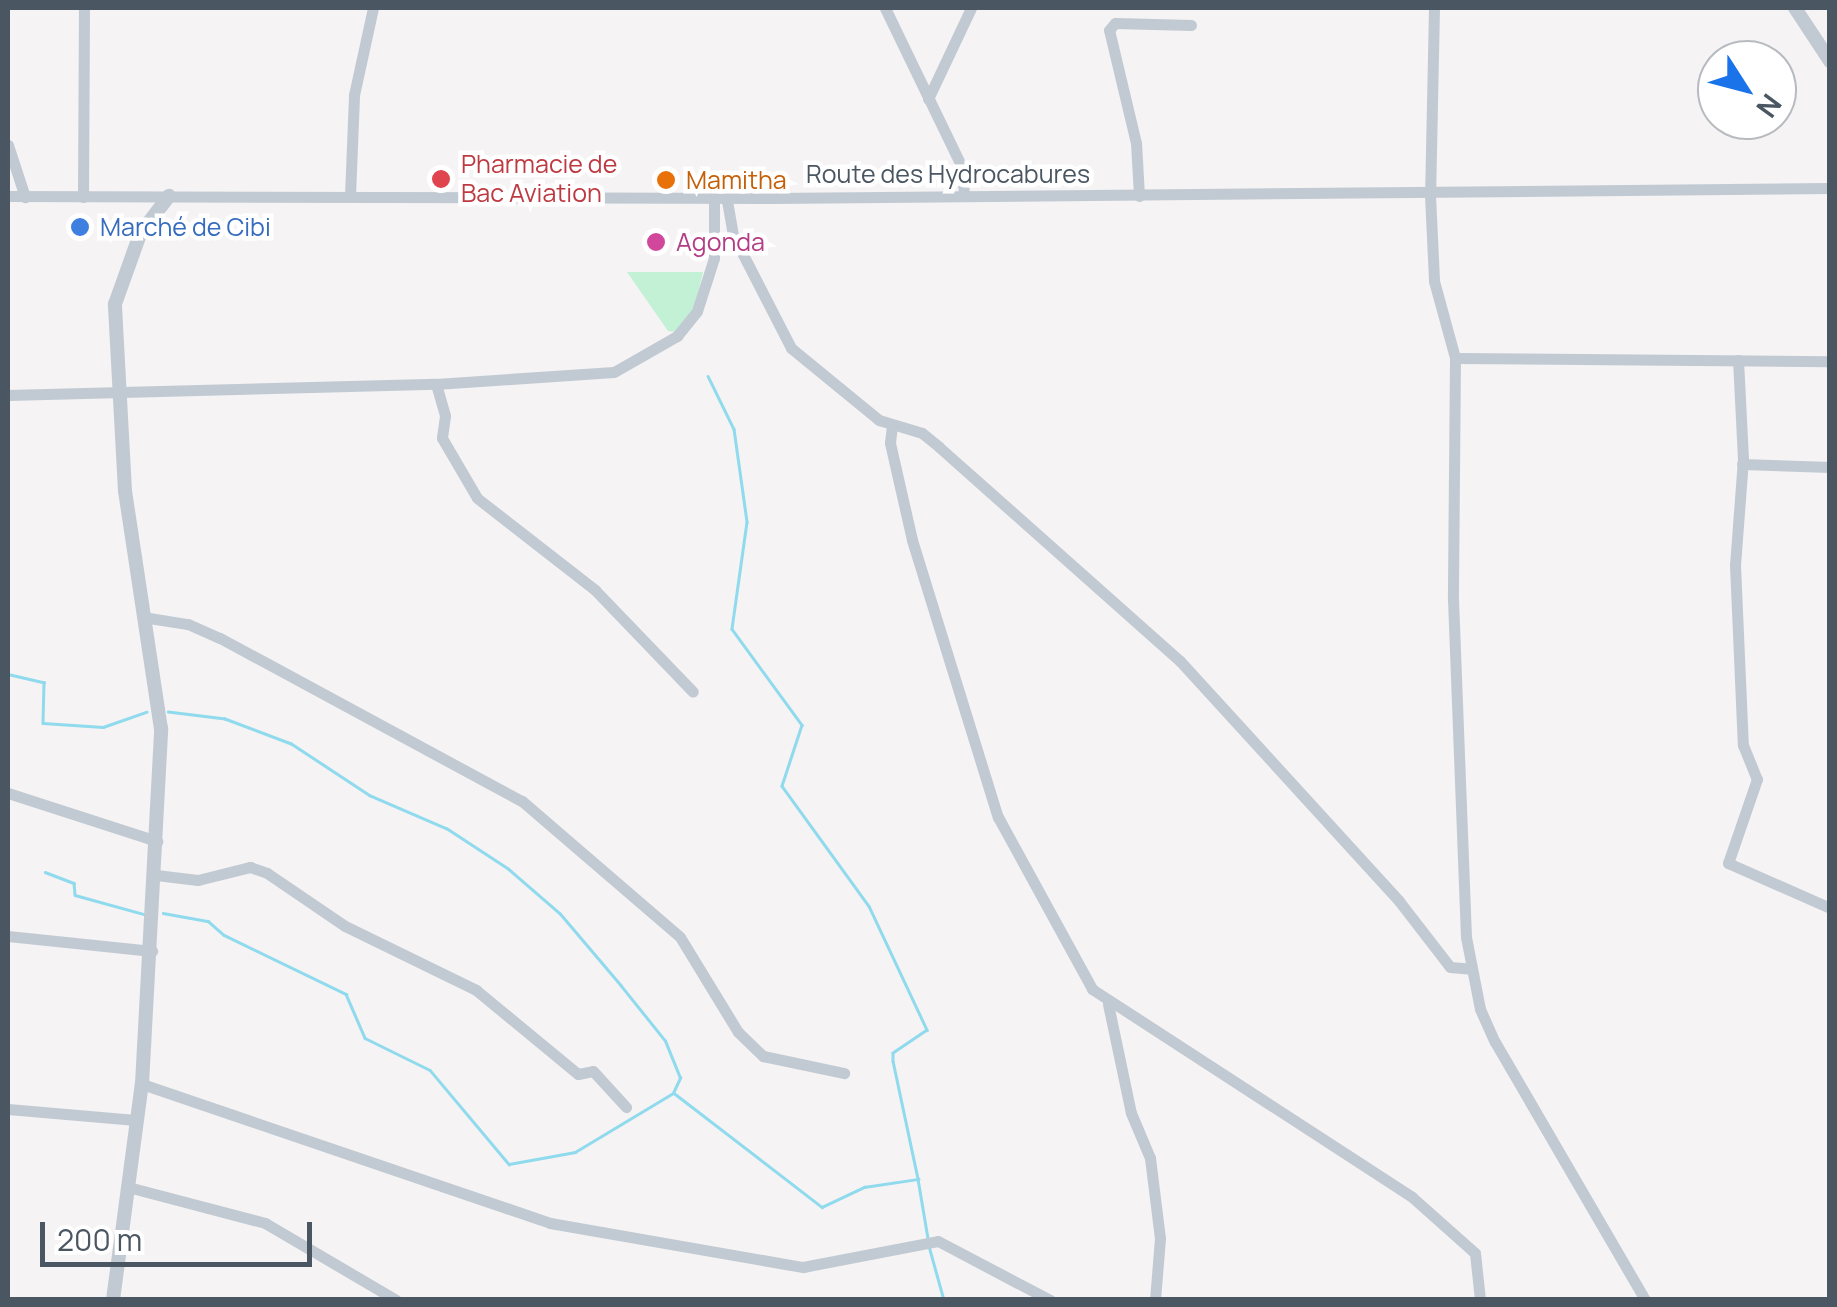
<!DOCTYPE html>
<html>
<head>
<meta charset="utf-8">
<style>
  body { margin:0 }
  #map { position:relative; width:1837px; height:1307px; overflow:hidden; background:#f5f3f3; font-family:Manrope,sans-serif }
  div>[style] { position:absolute }
  [style*='--x'] { left:calc(var(--x)*1px); top:calc(var(--y)*1px); width:calc(var(--w)*1px); rotate:calc(var(--a)*1deg) }
  .green>* { inset:0; background:#c3f1d5 }
  .stream>* { height:2.5px; margin:-1.25px; padding:0 1.25px; transform-origin:1.25px; border-radius:1.25px; background:#90daee }
  .minor>* { height:11px; margin:-5.5px; padding:0 5.5px; transform-origin:5.5px; border-radius:5.5px; background:#c1cad2 }
  .tertiary>* { height:14px; margin:-7px; padding:0 7px; transform-origin:7px; border-radius:7px; background:#c1cad2 }
  .dots>* { width:28px; height:28px; translate:-50% -50%; box-sizing:border-box; border:5px solid #fff; border-radius:50% }
  span { translate:-50% -50%; white-space:nowrap; text-align:center; line-height:1.15; -webkit-text-stroke:9px #fff; paint-order:stroke }
  .health-label { font-size:25px; color:#be3a42 }
  .left { translate:0 -50%; text-align:left }
  .street-label { font-size:25px; color:#4a5661 }
  .food-label { font-size:25px; color:#c56008 }
  .shop-label { font-size:25px; color:#366cbe }
  .hotel-label { font-size:25px; color:#b23c85 }
  .frame { position:absolute; inset:0; border:10px solid #4a5661; pointer-events:none }
  .north { position:absolute; left:1697px; top:40px; width:100px; height:100px; box-sizing:border-box; background:#fff; border:2px solid #b7bbc0; border-radius:50%; rotate:126deg; font-size:28px; font-weight:700; line-height:40px; text-align:center; color:#4a5661 }
  .north::after { content:''; display:block; margin:auto; width:35px; height:45px; background:#1a73e8; clip-path:polygon(50% 0,100% 100%,50% 72%,0 100%) }
  .scale { position:absolute; left:40px; top:1222px; width:272px; height:45px; box-sizing:border-box; border:5px solid #4a5661; border-top:0; padding-left:12px; font-size:30px; line-height:35px; white-space:nowrap; color:#4a5661; -webkit-text-stroke:8px #fff; paint-order:stroke }
</style>
</head>
<body>
<div id="map">
  <div class="green">
    <div style="clip-path:polygon(627px 272px,703px 272px,694px 308px,676px 332px,668px 331px)"></div>
  </div>
  <div class="stream">
    <div style="--x:708;--y:376;--w:59;--a:63.9"></div>
    <div style="--x:734;--y:429;--w:94;--a:82"></div>
    <div style="--x:747;--y:522;--w:108;--a:98"></div>
    <div style="--x:732;--y:629;--w:119;--a:53.9"></div>
    <div style="--x:802;--y:725;--w:64;--a:108.2"></div>
    <div style="--x:782;--y:786;--w:148;--a:54.1"></div>
    <div style="--x:869;--y:906;--w:137;--a:64.9"></div>
    <div style="--x:927;--y:1030;--w:41;--a:145.9"></div>
    <div style="--x:893;--y:1053;--w:8;--a:90"></div>
    <div style="--x:893;--y:1061;--w:121;--a:78"></div>
    <div style="--x:8;--y:674;--w:37;--a:13"></div>
    <div style="--x:44;--y:682;--w:41;--a:91.4"></div>
    <div style="--x:43;--y:723;--w:60;--a:3.8"></div>
    <div style="--x:103;--y:727;--w:46;--a:-19.2"></div>
    <div style="--x:45;--y:872;--w:31;--a:21"></div>
    <div style="--x:74;--y:883;--w:12;--a:85"></div>
    <div style="--x:75;--y:895;--w:75;--a:15.5"></div>
    <div style="--x:163;--y:913;--w:46;--a:10.1"></div>
    <div style="--x:208;--y:921;--w:21;--a:41"></div>
    <div style="--x:224;--y:935;--w:136;--a:25.8"></div>
    <div style="--x:346;--y:994;--w:48;--a:66.6"></div>
    <div style="--x:365;--y:1038;--w:72;--a:26.2"></div>
    <div style="--x:430;--y:1070;--w:123;--a:50"></div>
    <div style="--x:509;--y:1164;--w:67;--a:-10.3"></div>
    <div style="--x:575;--y:1152;--w:114;--a:-31"></div>
    <div style="--x:673;--y:1093;--w:17;--a:-65"></div>
    <div style="--x:680;--y:1078;--w:40;--a:-112"></div>
    <div style="--x:665;--y:1041;--w:70;--a:-128.7"></div>
    <div style="--x:621;--y:986;--w:94;--a:-130.3"></div>
    <div style="--x:560;--y:914;--w:69;--a:-139.1"></div>
    <div style="--x:508;--y:869;--w:73;--a:-146.7"></div>
    <div style="--x:447;--y:829;--w:84;--a:-156.8"></div>
    <div style="--x:370;--y:796;--w:95;--a:-146.6"></div>
    <div style="--x:291;--y:744;--w:71;--a:-159.3"></div>
    <div style="--x:225;--y:719;--w:57;--a:-173"></div>
    <div style="--x:674;--y:1093;--w:187;--a:37.6"></div>
    <div style="--x:822;--y:1207;--w:47;--a:-25.5"></div>
    <div style="--x:864;--y:1187;--w:55;--a:-8.4"></div>
    <div style="--x:918;--y:1179;--w:60;--a:80.4"></div>
    <div style="--x:929;--y:1246;--w:56;--a:74.5"></div>
  </div>
  <div class="minor">
    <div style="--x:885;--y:8;--w:177;--a:64.2"></div>
    <div style="--x:962;--y:167;--w:29;--a:86"></div>
    <div style="--x:1434;--y:8;--w:187;--a:91.2"></div>
    <div style="--x:1430;--y:195;--w:86;--a:87.3"></div>
    <div style="--x:1434;--y:281;--w:80;--a:74.7"></div>
    <div style="--x:1455;--y:358;--w:241;--a:90.5"></div>
    <div style="--x:1453;--y:599;--w:338;--a:87.8"></div>
    <div style="--x:1466;--y:937;--w:73;--a:79"></div>
    <div style="--x:1480;--y:1009;--w:36;--a:66"></div>
    <div style="--x:1495;--y:1042;--w:298;--a:59.8"></div>
    <div style="--x:928;--y:99;--w:101;--a:-64.7"></div>
    <div style="--x:8;--y:145;--w:55;--a:71.9"></div>
    <div style="--x:726;--y:195;--w:41;--a:80.1"></div>
    <div style="--x:733;--y:235;--w:127;--a:62.8"></div>
    <div style="--x:791;--y:348;--w:114;--a:39.3"></div>
    <div style="--x:879;--y:420;--w:45;--a:16.8"></div>
    <div style="--x:922;--y:433;--w:22;--a:39"></div>
    <div style="--x:939;--y:447;--w:322;--a:41.6"></div>
    <div style="--x:1180;--y:661;--w:325;--a:47.6"></div>
    <div style="--x:1399;--y:901;--w:83;--a:52.3"></div>
    <div style="--x:1450;--y:967;--w:21;--a:5"></div>
    <div style="--x:8;--y:196;--w:766;--a:0.15"></div>
    <div style="--x:774;--y:198;--w:1056;--a:-0.54"></div>
    <div style="--x:350;--y:196;--w:101;--a:-87.7"></div>
    <div style="--x:354;--y:95;--w:89;--a:-77.7"></div>
    <div style="--x:1139;--y:196;--w:53;--a:-93.2"></div>
    <div style="--x:1136;--y:143;--w:116;--a:-103.4"></div>
    <div style="--x:1109;--y:30;--w:9;--a:-49"></div>
    <div style="--x:1115;--y:23;--w:76;--a:1.5"></div>
    <div style="--x:83;--y:197;--w:189;--a:-89.7"></div>
    <div style="--x:1455;--y:358;--w:375;--a:0.5"></div>
    <div style="--x:1738;--y:360;--w:99;--a:87.1"></div>
    <div style="--x:1743;--y:459;--w:106;--a:94.3"></div>
    <div style="--x:1735;--y:565;--w:180;--a:87.5"></div>
    <div style="--x:1743;--y:745;--w:37;--a:68"></div>
    <div style="--x:1757;--y:779;--w:89;--a:109"></div>
    <div style="--x:1728;--y:863;--w:111;--a:23.8"></div>
    <div style="--x:436;--y:384;--w:33;--a:74"></div>
    <div style="--x:445;--y:416;--w:22;--a:98"></div>
    <div style="--x:442;--y:438;--w:69;--a:59.7"></div>
    <div style="--x:477;--y:498;--w:150;--a:37.9"></div>
    <div style="--x:595;--y:590;--w:141;--a:46.1"></div>
    <div style="--x:8;--y:395;--w:428;--a:-1.5"></div>
    <div style="--x:436;--y:384;--w:178;--a:-3.9"></div>
    <div style="--x:614;--y:372;--w:73;--a:-29.7"></div>
    <div style="--x:677;--y:336;--w:32;--a:-51"></div>
    <div style="--x:697;--y:311;--w:56;--a:-72.2"></div>
    <div style="--x:714;--y:258;--w:62;--a:-90"></div>
    <div style="--x:892;--y:426;--w:17;--a:97"></div>
    <div style="--x:890;--y:443;--w:99;--a:77.2"></div>
    <div style="--x:912;--y:540;--w:290;--a:72.8"></div>
    <div style="--x:998;--y:817;--w:196;--a:61.3"></div>
    <div style="--x:1092;--y:989;--w:382;--a:33"></div>
    <div style="--x:1412;--y:1197;--w:84;--a:41.6"></div>
    <div style="--x:1475;--y:1253;--w:47;--a:83.9"></div>
    <div style="--x:1742;--y:464;--w:88;--a:2"></div>
    <div style="--x:149;--y:618;--w:39;--a:9"></div>
    <div style="--x:188;--y:624;--w:35;--a:24"></div>
    <div style="--x:220;--y:638;--w:343;--a:28.4"></div>
    <div style="--x:522;--y:801;--w:208;--a:40.7"></div>
    <div style="--x:680;--y:937;--w:111;--a:58.6"></div>
    <div style="--x:738;--y:1032;--w:35;--a:44"></div>
    <div style="--x:763;--y:1056;--w:83;--a:11.9"></div>
    <div style="--x:8;--y:793;--w:157;--a:17.9"></div>
    <div style="--x:156;--y:875;--w:42;--a:6.8"></div>
    <div style="--x:198;--y:880;--w:54;--a:-14"></div>
    <div style="--x:250;--y:867;--w:18;--a:19"></div>
    <div style="--x:267;--y:873;--w:94;--a:34.2"></div>
    <div style="--x:345;--y:926;--w:146;--a:26"></div>
    <div style="--x:476;--y:990;--w:132;--a:39.5"></div>
    <div style="--x:578;--y:1074;--w:15;--a:-11"></div>
    <div style="--x:593;--y:1071;--w:49;--a:47.5"></div>
    <div style="--x:8;--y:936;--w:145;--a:5.9"></div>
    <div style="--x:1108;--y:1004;--w:111;--a:78.1"></div>
    <div style="--x:1131;--y:1113;--w:49;--a:67.1"></div>
    <div style="--x:1150;--y:1158;--w:81;--a:82.9"></div>
    <div style="--x:1160;--y:1238;--w:62;--a:94.6"></div>
    <div style="--x:142;--y:1084;--w:431;--a:18.8"></div>
    <div style="--x:550;--y:1223;--w:257;--a:9.9"></div>
    <div style="--x:803;--y:1267;--w:137;--a:-10.9"></div>
    <div style="--x:938;--y:1241;--w:127;--a:27.8"></div>
    <div style="--x:8;--y:1109;--w:128;--a:4.9"></div>
    <div style="--x:128;--y:1187;--w:142;--a:14.7"></div>
    <div style="--x:265;--y:1223;--w:152;--a:30.4"></div>
  </div>
  <div class="tertiary">
    <div style="--x:1795;--y:8;--w:64;--a:56.6"></div>
    <div style="--x:113;--y:1300;--w:218;--a:-82.4"></div>
    <div style="--x:142;--y:1084;--w:356;--a:-86.9"></div>
    <div style="--x:161;--y:729;--w:241;--a:-98.6"></div>
    <div style="--x:125;--y:491;--w:187;--a:-93.1"></div>
    <div style="--x:115;--y:304;--w:74;--a:-70.3"></div>
    <div style="--x:140;--y:234;--w:48;--a:-52.7"></div>
  </div>
  <div class="dots">
    <div style="left:441px;top:179px;background:#e0444e"></div>
    <div style="left:666px;top:180px;background:#e8710a"></div>
    <div style="left:80px;top:227px;background:#3f7fe0"></div>
    <div style="left:656px;top:242px;background:#d1479c"></div>
  </div>
  <div class="health-label">
    <span class="left" style="left:461px;top:179px">Pharmacie de<br>Bac Aviation</span>
  </div>
  <div class="street-label">
    <span style="left:948px;top:174px">Route des Hydrocabures</span>
  </div>
  <div class="food-label">
    <span class="left" style="left:686px;top:180px">Mamitha</span>
  </div>
  <div class="shop-label">
    <span class="left" style="left:100px;top:227px">Marché de Cibi</span>
  </div>
  <div class="hotel-label">
    <span class="left" style="left:676px;top:242px">Agonda</span>
  </div>
  <div class="frame"></div>
  <div class="north">N</div>
  <div class="scale">200 m</div>
</div>
</body>
</html>
